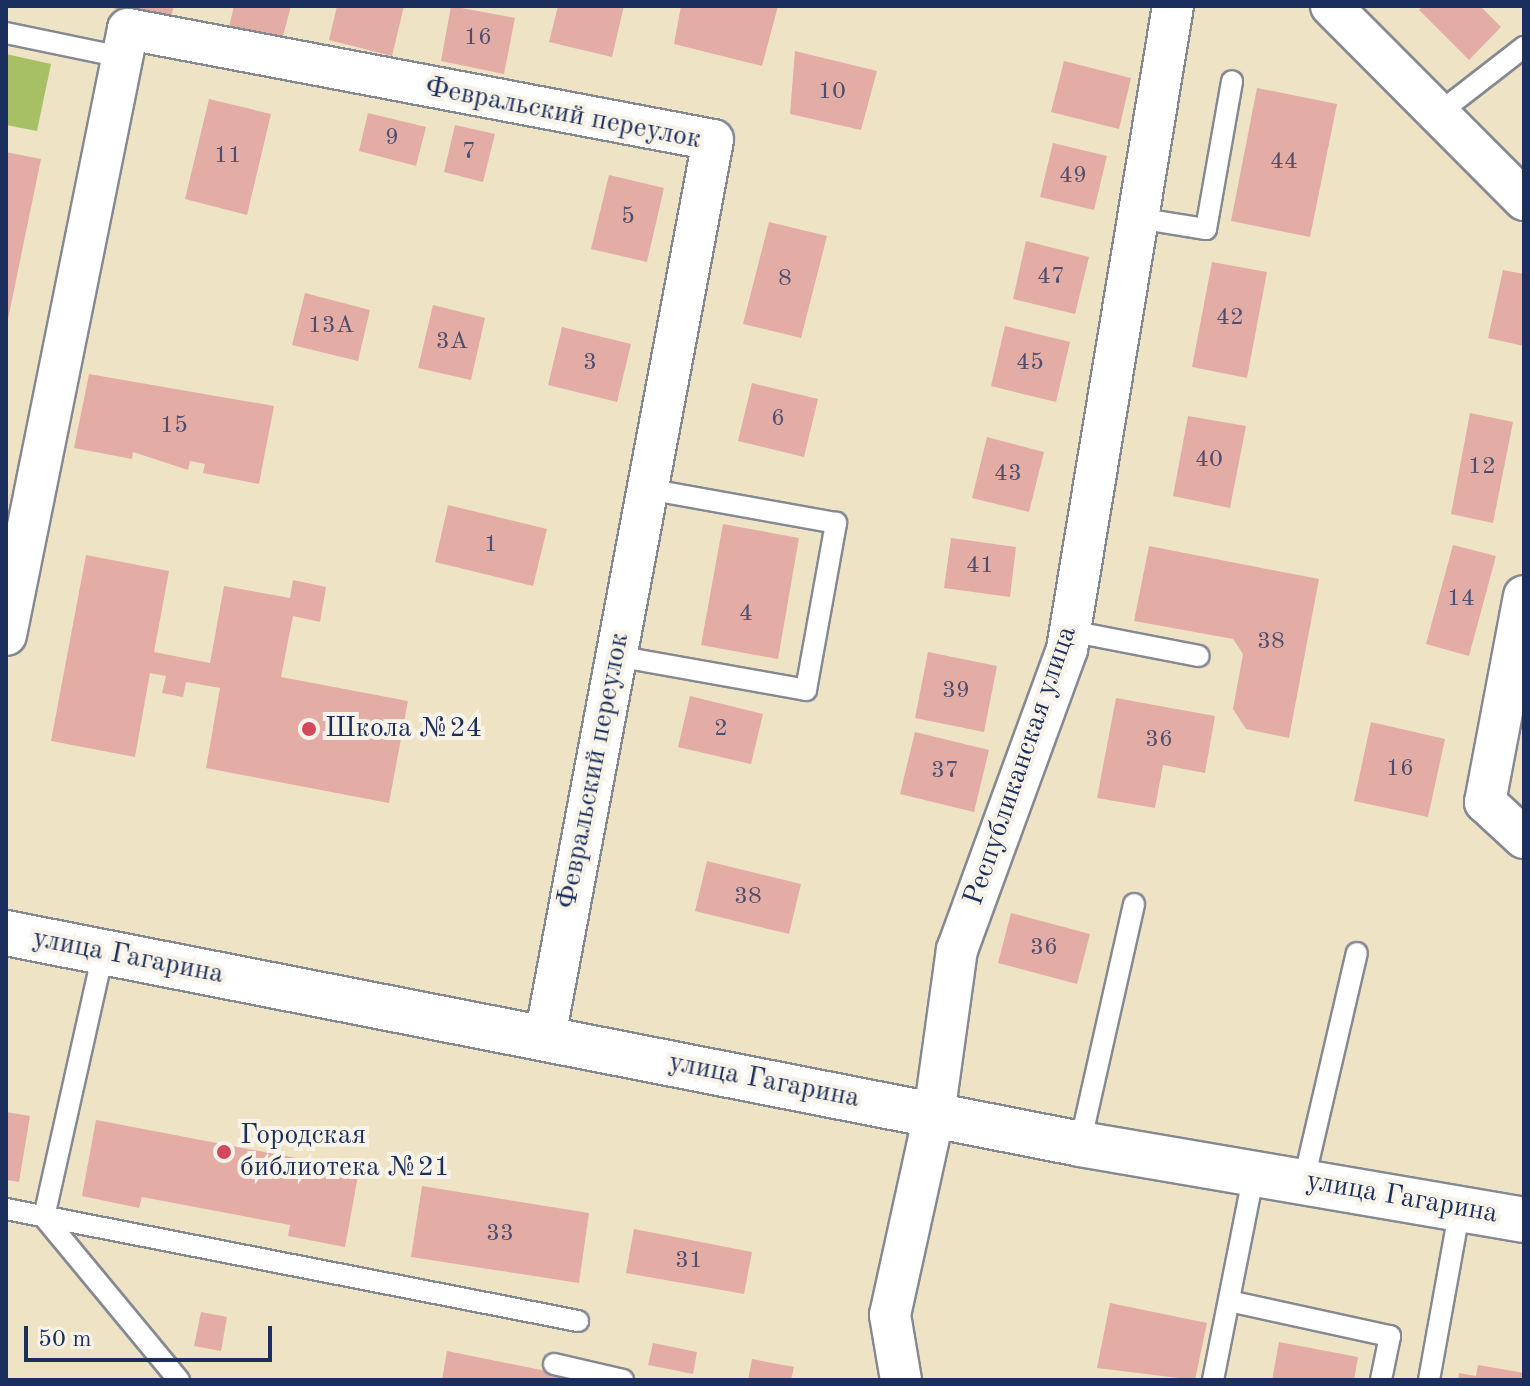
<!DOCTYPE html>
<html>
<head>
<meta charset="utf-8">
<style>
  body { margin:0 }
  #map { position:relative; width:1530px; height:1386px; overflow:hidden; background:#efe3c6; font-family:"Old Standard TT",serif }
  div>[style] { position:absolute }
  [style*='--x'] { left:calc(var(--x)*1px); top:calc(var(--y)*1px); width:calc(var(--w)*1px); rotate:calc(var(--a)*1deg) }
  .green>* { inset:0; background:#a8c065 }
  .building>* { inset:0; background:#e3ada6 }
  .roads { filter:drop-shadow(2px 0 #858992) drop-shadow(-2px 0 #858992) drop-shadow(0 2px #858992) drop-shadow(0 -2px #858992) }
  .service>* { height:20px; margin:-10px; padding:0 10px; transform-origin:10px; border-radius:10px; background:#fff }
  .minor>* { height:40px; margin:-20px; padding:0 20px; transform-origin:20px; border-radius:20px; background:#fff }
  .tertiary>* { height:44px; margin:-22px; padding:0 22px; transform-origin:22px; border-radius:22px; background:#fff }
  .dots>* { width:22px; height:22px; translate:-50% -50%; box-sizing:border-box; border:4px solid #f7f3e8; border-radius:50% }
  span { translate:-50% -50%; white-space:nowrap; text-align:center; line-height:1.15; -webkit-text-stroke:8px #f7f3e8; paint-order:stroke }
  .number-label { font-size:24px; color:#4d4e70 }
  .number-label span { -webkit-text-stroke-width:0 }
  .street-label { font-size:28px; color:#1b2f5e }
  .poi-label { font-size:28px; color:#1b2f5e }
  .left { translate:0 -50%; text-align:left }
  .frame { position:absolute; inset:0; border:8px solid #1b2f5e; pointer-events:none }
  .scale { position:absolute; left:24px; top:1326px; width:248px; height:36px; box-sizing:border-box; border:4px solid #1b2f5e; border-top:0; padding-left:10px; font-size:24px; line-height:28px; white-space:nowrap; color:#1b2f5e; -webkit-text-stroke:6px #f7f3e8; paint-order:stroke }
</style>
</head>
<body>
<div id="map">
  <div class="green">
    <div style="clip-path:polygon(6px 54px,51px 64px,37px 131px,6px 125px)"></div>
  </div>
  <div class="building">
    <div style="clip-path:polygon(106px 6px,174px 6px,169px 24px)"></div>
    <div style="clip-path:polygon(234px 6px,291px 6px,282px 40px,229px 27px)"></div>
    <div style="clip-path:polygon(337px 6px,404px 6px,392px 56px,329px 40px)"></div>
    <div style="clip-path:polygon(451px 6px,515px 18px,504px 74px,441px 61px)"></div>
    <div style="clip-path:polygon(558px 6px,624px 6px,612px 57px,549px 42px)"></div>
    <div style="clip-path:polygon(681px 6px,778px 6px,762px 66px,674px 44px)"></div>
    <div style="clip-path:polygon(1423px 6px,1480px 6px,1501px 27px,1469px 60px,1419px 10px)"></div>
    <div style="clip-path:polygon(795px 51px,877px 71px,861px 130px,790px 114px)"></div>
    <div style="clip-path:polygon(1064px 61px,1131px 78px,1119px 129px,1051px 112px)"></div>
    <div style="clip-path:polygon(1257px 88px,1337px 104px,1310px 237px,1231px 221px)"></div>
    <div style="clip-path:polygon(209px 99px,271px 114px,247px 215px,185px 199px)"></div>
    <div style="clip-path:polygon(368px 113px,426px 127px,416px 166px,359px 151px)"></div>
    <div style="clip-path:polygon(455px 125px,495px 134px,483px 182px,444px 172px)"></div>
    <div style="clip-path:polygon(1053px 143px,1107px 156px,1094px 210px,1040px 197px)"></div>
    <div style="clip-path:polygon(6px 152px,41px 159px,7px 324px,6px 323px)"></div>
    <div style="clip-path:polygon(609px 175px,664px 188px,647px 262px,591px 249px)"></div>
    <div style="clip-path:polygon(769px 222px,827px 236px,801px 338px,743px 324px)"></div>
    <div style="clip-path:polygon(1026px 241px,1089px 257px,1075px 314px,1013px 299px)"></div>
    <div style="clip-path:polygon(1212px 262px,1267px 272px,1247px 378px,1192px 367px)"></div>
    <div style="clip-path:polygon(1503px 270px,1524px 274px,1524px 346px,1488px 338px)"></div>
    <div style="clip-path:polygon(305px 293px,370px 310px,358px 361px,292px 345px)"></div>
    <div style="clip-path:polygon(433px 305px,485px 318px,471px 380px,418px 368px)"></div>
    <div style="clip-path:polygon(1005px 326px,1070px 342px,1056px 402px,991px 386px)"></div>
    <div style="clip-path:polygon(562px 327px,631px 344px,617px 402px,548px 385px)"></div>
    <div style="clip-path:polygon(89px 374px,274px 406px,259px 484px,203px 473px,205px 464px,190px 461px,188px 470px,133px 452px,132px 459px,74px 448px)"></div>
    <div style="clip-path:polygon(752px 383px,818px 399px,804px 457px,738px 441px)"></div>
    <div style="clip-path:polygon(1470px 413px,1513px 422px,1493px 523px,1451px 514px)"></div>
    <div style="clip-path:polygon(1188px 416px,1246px 426px,1230px 508px,1173px 496px)"></div>
    <div style="clip-path:polygon(987px 437px,1044px 452px,1029px 512px,972px 498px)"></div>
    <div style="clip-path:polygon(448px 505px,547px 529px,533px 586px,435px 562px)"></div>
    <div style="clip-path:polygon(723px 524px,799px 538px,778px 659px,701px 645px)"></div>
    <div style="clip-path:polygon(951px 538px,1016px 547px,1010px 597px,944px 588px)"></div>
    <div style="clip-path:polygon(1453px 545px,1496px 556px,1469px 656px,1426px 644px)"></div>
    <div style="clip-path:polygon(1149px 546px,1319px 579px,1289px 738px,1246px 729px,1233px 709px,1243px 654px,1233px 639px,1134px 621px)"></div>
    <div style="clip-path:polygon(86px 555px,169px 571px,154px 652px,210px 663px,224px 586px,290px 598px,293px 580px,326px 587px,320px 622px,293px 616px,281px 677px,408px 701px,389px 803px,206px 768px,220px 688px,186px 682px,183px 697px,162px 693px,166px 676px,150px 673px,135px 757px,51px 741px)"></div>
    <div style="clip-path:polygon(928px 652px,997px 666px,984px 732px,915px 718px)"></div>
    <div style="clip-path:polygon(690px 696px,763px 714px,751px 764px,678px 747px)"></div>
    <div style="clip-path:polygon(1116px 698px,1215px 716px,1205px 773px,1163px 765px,1155px 808px,1097px 798px)"></div>
    <div style="clip-path:polygon(1371px 722px,1445px 739px,1428px 817px,1354px 801px)"></div>
    <div style="clip-path:polygon(915px 732px,989px 750px,974px 812px,900px 794px)"></div>
    <div style="clip-path:polygon(707px 861px,801px 884px,789px 934px,695px 911px)"></div>
    <div style="clip-path:polygon(1011px 913px,1090px 934px,1077px 984px,998px 963px)"></div>
    <div style="clip-path:polygon(6px 1112px,30px 1116px,19px 1182px,6px 1180px)"></div>
    <div style="clip-path:polygon(96px 1120px,359px 1170px,345px 1247px,288px 1236px,290px 1225px,142px 1197px,139px 1208px,82px 1196px)"></div>
    <div style="clip-path:polygon(422px 1186px,589px 1213px,579px 1283px,411px 1257px)"></div>
    <div style="clip-path:polygon(634px 1229px,752px 1252px,744px 1294px,626px 1273px)"></div>
    <div style="clip-path:polygon(1110px 1303px,1207px 1323px,1195px 1380px,1097px 1368px)"></div>
    <div style="clip-path:polygon(201px 1312px,227px 1317px,221px 1351px,194px 1346px)"></div>
    <div style="clip-path:polygon(1279px 1342px,1358px 1357px,1354px 1380px,1272px 1380px)"></div>
    <div style="clip-path:polygon(653px 1343px,697px 1352px,693px 1374px,648px 1365px)"></div>
    <div style="clip-path:polygon(447px 1351px,586px 1379px,586px 1380px,442px 1380px)"></div>
    <div style="clip-path:polygon(752px 1359px,794px 1367px,791px 1380px,748px 1380px)"></div>
    <div style="clip-path:polygon(1478px 1365px,1524px 1373px,1524px 1380px,1458px 1380px,1459px 1373px,1476px 1376px)"></div>
  </div>
  <div class="roads">
    <div class="service">
      <div style="--x:6;--y:33;--w:118;--a:11.7"></div>
      <div style="--x:1435;--y:116;--w:113;--a:-37.8"></div>
      <div style="--x:1137;--y:218;--w:70;--a:9.1"></div>
      <div style="--x:1206;--y:229;--w:150;--a:-80"></div>
      <div style="--x:1070;--y:631;--w:131;--a:11"></div>
      <div style="--x:616;--y:656;--w:193;--a:10.1"></div>
      <div style="--x:806;--y:690;--w:170;--a:-79.8"></div>
      <div style="--x:836;--y:523;--w:192;--a:-169.8"></div>
      <div style="--x:1080;--y:1144;--w:246;--a:-77.3"></div>
      <div style="--x:1304;--y:1180;--w:233;--a:-76.9"></div>
      <div style="--x:6;--y:1209;--w:583;--a:11.08"></div>
      <div style="--x:44;--y:1217;--w:271;--a:-77.4"></div>
      <div style="--x:44;--y:1217;--w:212;--a:50.4"></div>
      <div style="--x:1229;--y:1301;--w:165;--a:12.3"></div>
      <div style="--x:1390;--y:1336;--w:45;--a:101.6"></div>
      <div style="--x:554;--y:1364;--w:71;--a:13.1"></div>
      <div style="--x:1213;--y:1380;--w:212;--a:-78.8"></div>
      <div style="--x:1429;--y:1380;--w:175;--a:-79.8"></div>
    </div>
    <div class="minor">
      <div style="--x:1331;--y:6;--w:274;--a:45.1"></div>
      <div style="--x:1524;--y:596;--w:210;--a:100.7"></div>
      <div style="--x:1485;--y:802;--w:53;--a:42.7"></div>
      <div style="--x:6;--y:635;--w:618;--a:-78.62"></div>
      <div style="--x:128;--y:29;--w:595;--a:10.74"></div>
      <div style="--x:713;--y:140;--w:913;--a:100.61"></div>
      <div style="--x:901;--y:1380;--w:66;--a:-99.6"></div>
      <div style="--x:890;--y:1315;--w:205;--a:-77.6"></div>
      <div style="--x:934;--y:1115;--w:167;--a:-82.1"></div>
      <div style="--x:957;--y:950;--w:320;--a:-69.9"></div>
      <div style="--x:1067;--y:649;--w:652;--a:-80.64"></div>
    </div>
    <div class="tertiary">
      <div style="--x:6;--y:933;--w:1095;--a:11.11"></div>
      <div style="--x:1080;--y:1144;--w:450;--a:9.7"></div>
    </div>
  </div>
  <div class="dots">
    <div style="left:309px;top:729px;background:#d1495b"></div>
    <div style="left:224px;top:1152px;background:#d1495b"></div>
  </div>
  <div class="number-label">
    <span style="left:478px;top:39px">16</span>
    <span style="left:832px;top:93px">10</span>
    <span style="left:392px;top:139px">9</span>
    <span style="left:469px;top:153px">7</span>
    <span style="left:228px;top:157px">11</span>
    <span style="left:1284px;top:163px">44</span>
    <span style="left:1073px;top:177px">49</span>
    <span style="left:628px;top:218px">5</span>
    <span style="left:1051px;top:278px">47</span>
    <span style="left:785px;top:280px">8</span>
    <span style="left:1230px;top:319px">42</span>
    <span style="left:331px;top:327px">13А</span>
    <span style="left:452px;top:343px">3А</span>
    <span style="left:590px;top:364px">3</span>
    <span style="left:1030px;top:364px">45</span>
    <span style="left:778px;top:420px">6</span>
    <span style="left:174px;top:427px">15</span>
    <span style="left:1209px;top:461px">40</span>
    <span style="left:1482px;top:468px">12</span>
    <span style="left:1008px;top:475px">43</span>
    <span style="left:491px;top:546px">1</span>
    <span style="left:980px;top:567px">41</span>
    <span style="left:1461px;top:600px">14</span>
    <span style="left:746px;top:615px">4</span>
    <span style="left:1271px;top:643px">38</span>
    <span style="left:956px;top:692px">39</span>
    <span style="left:721px;top:730px">2</span>
    <span style="left:1159px;top:741px">36</span>
    <span style="left:1400px;top:770px">16</span>
    <span style="left:945px;top:772px">37</span>
    <span style="left:748px;top:898px">38</span>
    <span style="left:1044px;top:949px">36</span>
    <span style="left:500px;top:1235px">33</span>
    <span style="left:689px;top:1262px">31</span>
  </div>
  <div class="street-label">
    <span style="left:563px;top:114px;rotate:11deg">Февральский переулок</span>
    <span style="left:1021px;top:766px;rotate:-71deg">Республиканская улица</span>
    <span style="left:594px;top:771px;rotate:-79deg">Февральский переулок</span>
    <span style="left:128px;top:957px;rotate:11deg">улица Гагарина</span>
    <span style="left:764px;top:1081px;rotate:11deg">улица Гагарина</span>
    <span style="left:1402px;top:1198px;rotate:10deg">улица Гагарина</span>
  </div>
  <div class="poi-label">
    <span class="left" style="left:325px;top:729px">Школа №24</span>
    <span class="left" style="left:240px;top:1152px">Городская<br>библиотека №21</span>
  </div>
  <div class="frame"></div>
  <div class="scale">50 m</div>
</div>
</body>
</html>
